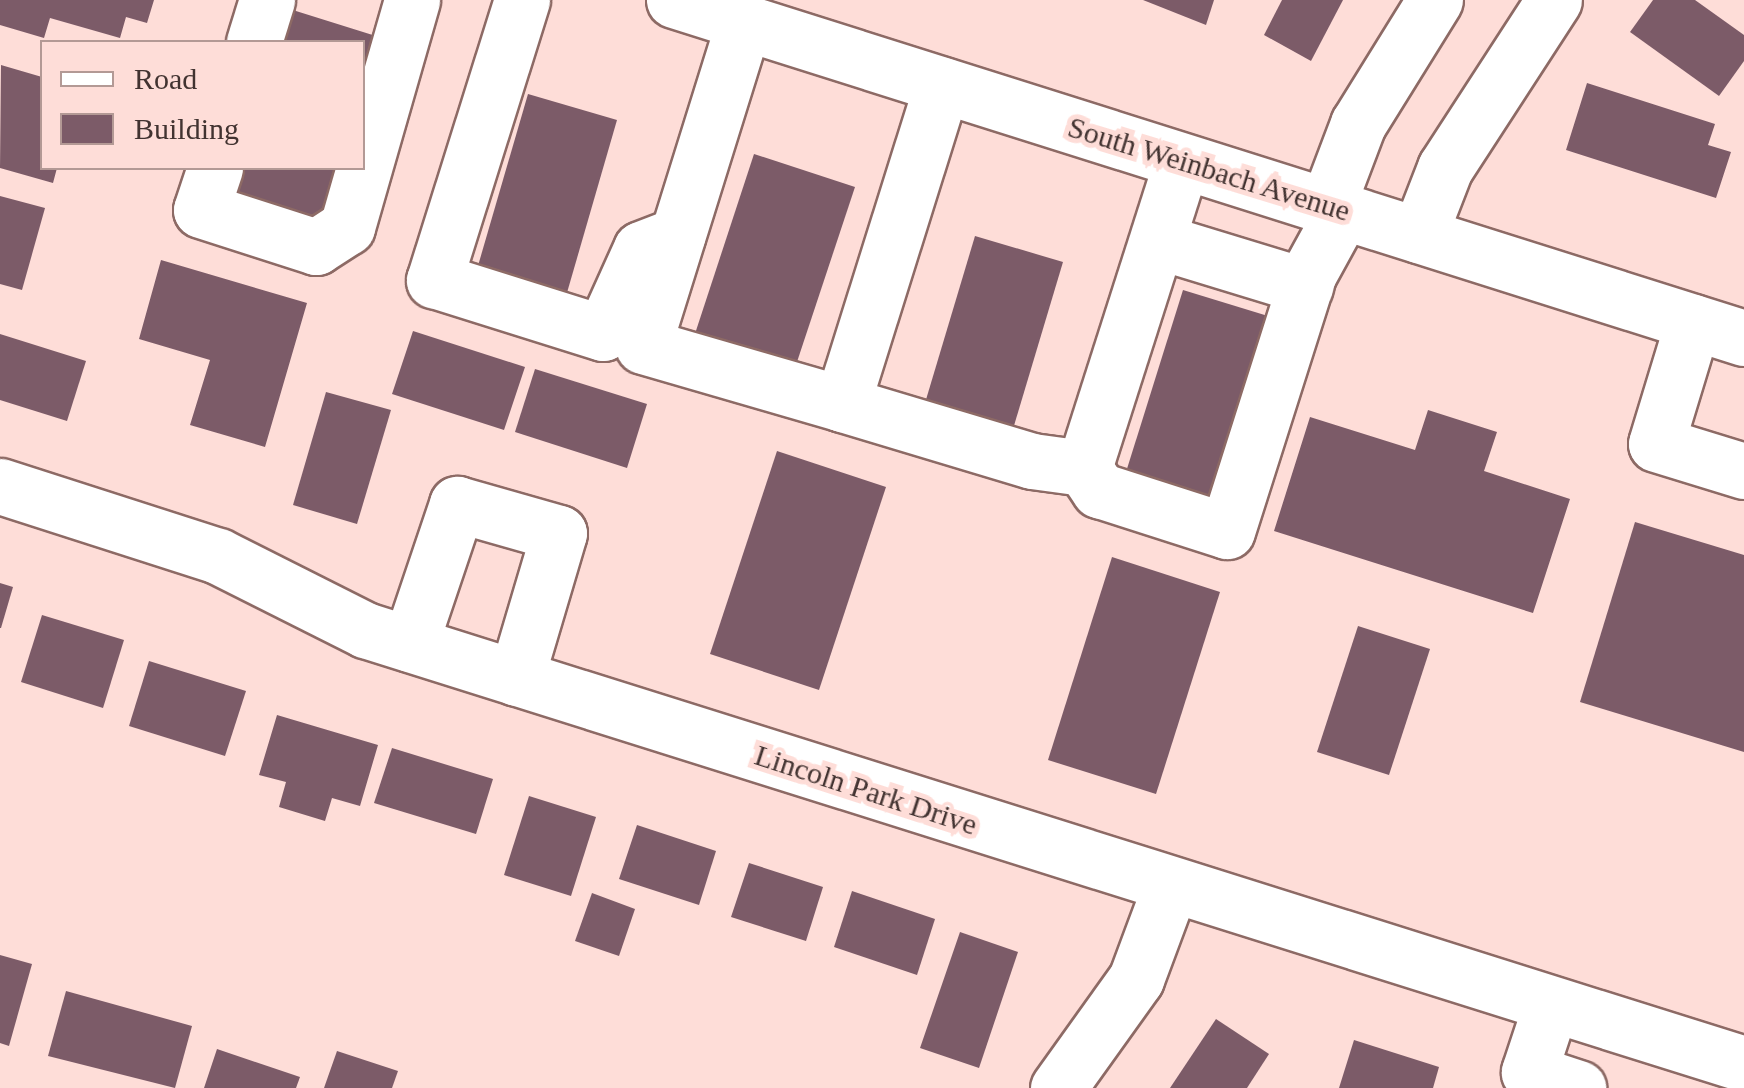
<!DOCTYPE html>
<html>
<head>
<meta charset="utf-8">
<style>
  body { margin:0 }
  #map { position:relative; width:1744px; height:1088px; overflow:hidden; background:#feddd8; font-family:"Times New Roman",serif }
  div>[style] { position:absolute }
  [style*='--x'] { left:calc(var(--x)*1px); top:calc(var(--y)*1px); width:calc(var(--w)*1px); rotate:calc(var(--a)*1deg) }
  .building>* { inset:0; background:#7c5b68 }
  .roads { filter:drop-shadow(2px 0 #8d6a65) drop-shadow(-2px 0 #8d6a65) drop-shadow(0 2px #8d6a65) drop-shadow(0 -2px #8d6a65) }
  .minor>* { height:55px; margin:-27.5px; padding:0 27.5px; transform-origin:27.5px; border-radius:27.5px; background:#fff }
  span { translate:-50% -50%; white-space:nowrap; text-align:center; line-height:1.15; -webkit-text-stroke:10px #feddd8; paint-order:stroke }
  .street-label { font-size:30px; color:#423331 }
  .legend { position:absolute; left:40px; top:40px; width:325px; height:130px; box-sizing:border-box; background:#feddd8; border:2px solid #b39995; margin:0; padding:12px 18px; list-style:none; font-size:30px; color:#423331 }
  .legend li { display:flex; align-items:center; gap:20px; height:50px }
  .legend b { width:50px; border:2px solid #b39995 }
</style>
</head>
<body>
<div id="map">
  <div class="building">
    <div style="clip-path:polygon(0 0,154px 0,147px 23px,126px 17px,120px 38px,50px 18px,44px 38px,0 25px)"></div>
    <div style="clip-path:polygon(1143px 0,1214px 0,1206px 25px)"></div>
    <div style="clip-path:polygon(1282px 0,1343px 0,1311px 61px,1264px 35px)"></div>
    <div style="clip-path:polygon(1653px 0,1695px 0,1744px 35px,1744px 61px,1719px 96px,1630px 32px)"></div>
    <div style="clip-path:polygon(280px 6px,379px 37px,362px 87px,362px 42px,268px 42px)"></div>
    <div style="clip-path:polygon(1px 65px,42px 77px,42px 168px,57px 168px,53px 183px,0 168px)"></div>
    <div style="clip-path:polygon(1587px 83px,1715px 124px,1708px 145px,1731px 152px,1716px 198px,1566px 150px)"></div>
    <div style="clip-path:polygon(528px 94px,617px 120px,562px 310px,473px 283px)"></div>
    <div style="clip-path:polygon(754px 154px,855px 187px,790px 383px,690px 349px)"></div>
    <div style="clip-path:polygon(229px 168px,338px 168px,317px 235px,218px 204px)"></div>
    <div style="clip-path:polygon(0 196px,45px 208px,22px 290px,0 284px)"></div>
    <div style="clip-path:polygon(975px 236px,1063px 262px,1007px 449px,919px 423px)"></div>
    <div style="clip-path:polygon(161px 260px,307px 303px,265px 447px,190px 425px,210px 360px,139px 339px)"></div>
    <div style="clip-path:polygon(1183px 290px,1278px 319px,1216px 518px,1121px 488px)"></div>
    <div style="clip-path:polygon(413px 331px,525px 367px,504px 430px,392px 394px)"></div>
    <div style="clip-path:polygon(0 334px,86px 361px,67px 421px,0 400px)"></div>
    <div style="clip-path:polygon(535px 369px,647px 404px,627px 468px,515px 432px)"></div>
    <div style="clip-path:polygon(326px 392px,391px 410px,357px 524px,293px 505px)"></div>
    <div style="clip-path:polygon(1428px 410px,1497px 432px,1484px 471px,1570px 499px,1533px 613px,1274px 531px,1310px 417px,1415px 450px)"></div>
    <div style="clip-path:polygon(777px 451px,886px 487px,819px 690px,710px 654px)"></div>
    <div style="clip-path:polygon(1635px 522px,1744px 555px,1744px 752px,1580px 702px)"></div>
    <div style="clip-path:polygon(1112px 557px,1220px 592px,1156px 794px,1048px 760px)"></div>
    <div style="clip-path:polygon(0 583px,13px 587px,1px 628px,0 628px)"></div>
    <div style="clip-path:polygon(42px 615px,124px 640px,103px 708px,21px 682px)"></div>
    <div style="clip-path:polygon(1358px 626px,1430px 649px,1389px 775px,1317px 752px)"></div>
    <div style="clip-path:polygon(149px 661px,246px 691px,225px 756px,129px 726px)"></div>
    <div style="clip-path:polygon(277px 715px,378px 745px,360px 806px,332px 798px,325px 821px,279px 807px,286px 782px,259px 775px)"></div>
    <div style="clip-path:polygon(392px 748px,493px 779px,476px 834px,374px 803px)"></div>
    <div style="clip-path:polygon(529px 796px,596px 817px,571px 896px,504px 875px)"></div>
    <div style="clip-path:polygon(637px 825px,716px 851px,699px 905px,619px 879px)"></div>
    <div style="clip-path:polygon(749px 863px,823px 887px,806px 941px,731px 917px)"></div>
    <div style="clip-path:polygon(852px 891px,935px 919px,917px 975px,834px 947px)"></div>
    <div style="clip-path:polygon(592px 893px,635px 909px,619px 956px,575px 941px)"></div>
    <div style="clip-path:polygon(960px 932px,1018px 952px,979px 1068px,920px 1048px)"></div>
    <div style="clip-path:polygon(0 955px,32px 964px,9px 1046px,0 1043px)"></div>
    <div style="clip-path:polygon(66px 991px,192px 1026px,175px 1088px,48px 1056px)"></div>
    <div style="clip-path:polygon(1216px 1019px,1269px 1054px,1247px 1088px,1170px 1088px)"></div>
    <div style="clip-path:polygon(1354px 1040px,1439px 1067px,1433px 1088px,1339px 1088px)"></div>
    <div style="clip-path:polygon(217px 1049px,300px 1077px,296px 1088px,204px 1088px)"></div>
    <div style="clip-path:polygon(337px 1051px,398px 1071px,392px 1088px,324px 1088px)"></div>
  </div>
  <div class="roads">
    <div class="minor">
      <div style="--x:522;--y:0;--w:294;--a:107.4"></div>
      <div style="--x:434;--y:280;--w:177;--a:17.4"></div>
      <div style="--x:603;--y:333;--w:92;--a:-65.7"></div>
      <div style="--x:641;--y:249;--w:39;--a:-21"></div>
      <div style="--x:674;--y:0;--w:1122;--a:17.53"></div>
      <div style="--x:744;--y:22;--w:339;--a:107.3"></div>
      <div style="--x:643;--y:346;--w:207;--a:16.2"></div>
      <div style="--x:254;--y:42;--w:44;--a:-72.8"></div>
      <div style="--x:942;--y:85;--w:334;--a:107.4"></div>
      <div style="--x:842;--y:404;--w:198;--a:16.7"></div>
      <div style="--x:1032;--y:461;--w:52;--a:7.7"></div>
      <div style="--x:1084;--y:468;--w:27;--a:56"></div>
      <div style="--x:1099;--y:490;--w:134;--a:17.8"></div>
      <div style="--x:1227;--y:531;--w:269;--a:-72.4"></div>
      <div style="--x:1308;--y:275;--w:73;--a:-61.3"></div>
      <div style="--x:215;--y:168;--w:44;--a:108.4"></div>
      <div style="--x:201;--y:210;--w:121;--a:17.8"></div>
      <div style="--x:316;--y:247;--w:37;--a:-33"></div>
      <div style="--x:347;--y:227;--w:236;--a:-74"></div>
      <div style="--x:1327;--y:206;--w:88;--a:-69.3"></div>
      <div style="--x:1358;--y:124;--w:146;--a:-58.2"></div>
      <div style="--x:1419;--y:235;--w:72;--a:-68.8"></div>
      <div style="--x:1445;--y:168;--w:200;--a:-57"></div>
      <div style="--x:1158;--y:241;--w:154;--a:17"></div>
      <div style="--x:1693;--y:322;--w:127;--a:106.9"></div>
      <div style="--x:1656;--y:444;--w:92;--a:17.1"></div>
      <div style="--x:1084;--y:468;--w:322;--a:-72.3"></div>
      <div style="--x:0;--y:486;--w:229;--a:17.8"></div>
      <div style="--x:218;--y:556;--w:165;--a:26.7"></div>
      <div style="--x:365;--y:630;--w:1446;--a:17.47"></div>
      <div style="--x:410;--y:644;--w:148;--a:-71.4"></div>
      <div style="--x:457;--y:504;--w:106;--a:15.9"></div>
      <div style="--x:559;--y:533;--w:151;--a:106.5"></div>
      <div style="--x:1551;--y:1005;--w:71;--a:108.2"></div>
      <div style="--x:1529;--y:1072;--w:52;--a:18.1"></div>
      <div style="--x:1058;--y:1088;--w:134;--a:-54.4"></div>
      <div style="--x:1136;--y:979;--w:100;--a:-69.6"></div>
    </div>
  </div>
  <div class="street-label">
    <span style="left:1209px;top:169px;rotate:17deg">South Weinbach Avenue</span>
    <span style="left:866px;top:790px;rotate:18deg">Lincoln Park Drive</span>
  </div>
  <ul class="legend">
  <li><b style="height:12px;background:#fff"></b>Road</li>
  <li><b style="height:28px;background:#7c5b68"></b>Building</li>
  </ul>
</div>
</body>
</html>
